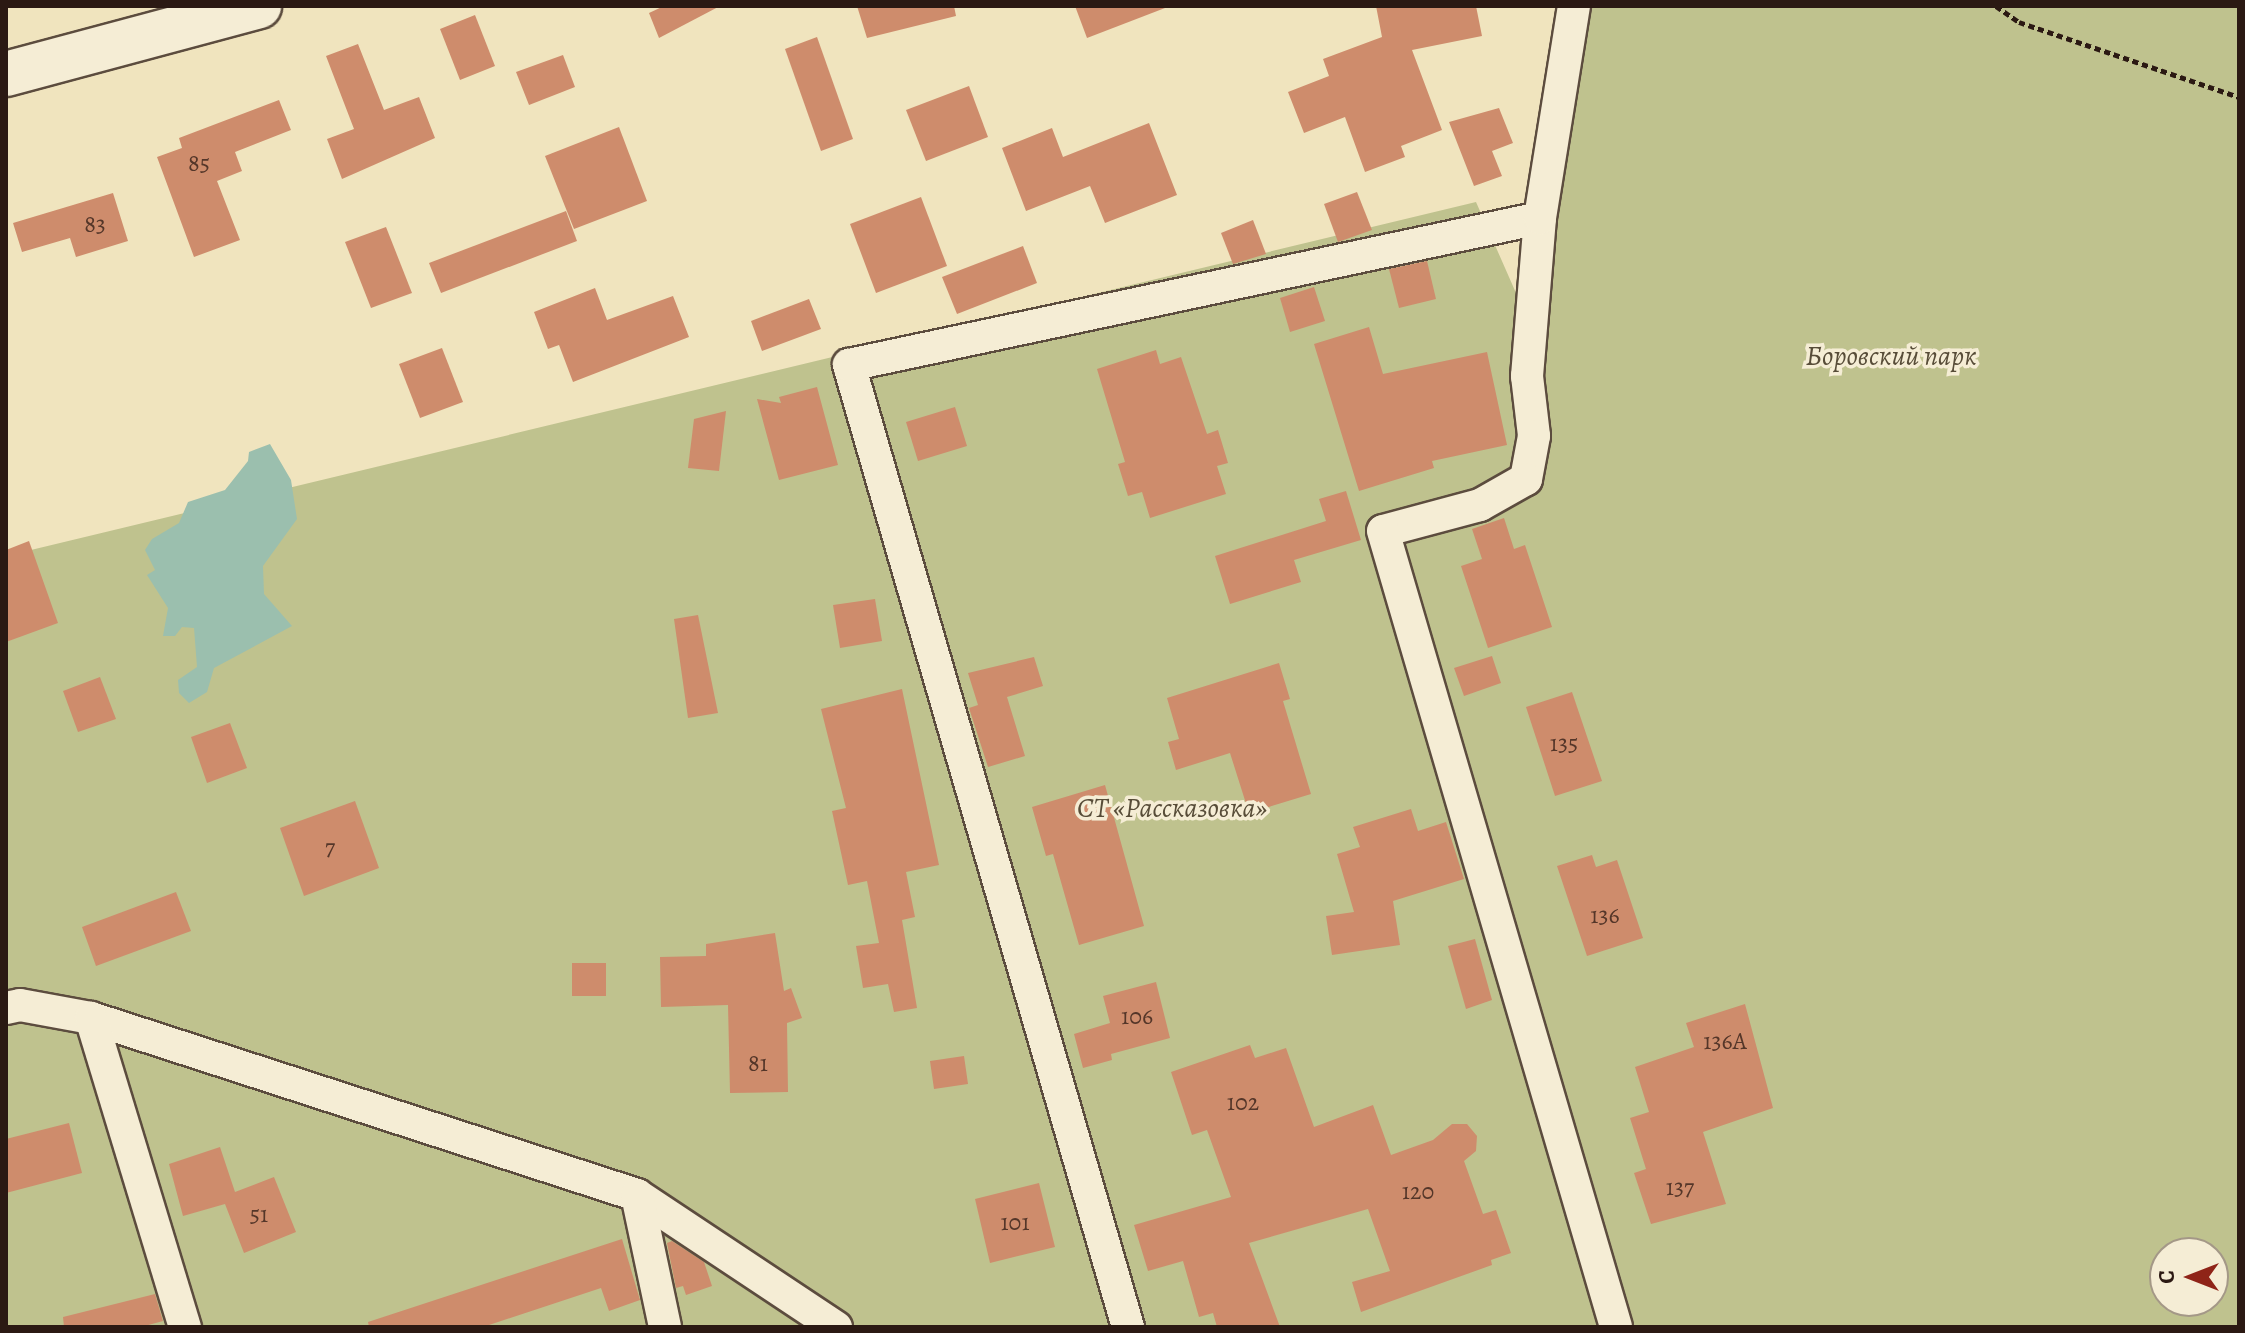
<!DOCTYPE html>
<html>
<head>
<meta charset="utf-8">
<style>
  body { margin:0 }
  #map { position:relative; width:2245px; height:1333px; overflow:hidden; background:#f0e4be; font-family:Alegreya,serif }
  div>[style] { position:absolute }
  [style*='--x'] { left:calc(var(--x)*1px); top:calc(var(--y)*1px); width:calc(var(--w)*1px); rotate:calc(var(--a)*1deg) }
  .green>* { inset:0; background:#bfc28e }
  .water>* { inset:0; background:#9bbfae }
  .building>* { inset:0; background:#ce8c6c }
  .path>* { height:5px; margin-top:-2.5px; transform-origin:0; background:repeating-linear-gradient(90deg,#2b1913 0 6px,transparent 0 10px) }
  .roads { filter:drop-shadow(2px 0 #5c4c3e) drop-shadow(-2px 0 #5c4c3e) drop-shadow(0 2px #5c4c3e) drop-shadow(0 -2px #5c4c3e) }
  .street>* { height:32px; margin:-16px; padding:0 16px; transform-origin:16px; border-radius:16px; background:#f5edd5 }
  .secondary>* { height:44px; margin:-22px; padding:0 22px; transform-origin:22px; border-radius:22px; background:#f5edd5 }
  span { translate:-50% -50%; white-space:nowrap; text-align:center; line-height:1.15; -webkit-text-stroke:7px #f5edd5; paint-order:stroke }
  .number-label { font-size:24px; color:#543629 }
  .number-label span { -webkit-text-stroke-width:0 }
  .park-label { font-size:28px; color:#574c38; font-style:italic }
  .frame { position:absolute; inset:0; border:8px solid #2b1913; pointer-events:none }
  .north { position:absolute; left:2149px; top:1237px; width:80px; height:80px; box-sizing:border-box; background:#f5edd5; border:2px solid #a49887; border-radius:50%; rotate:270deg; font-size:22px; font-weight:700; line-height:32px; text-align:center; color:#2b1913 }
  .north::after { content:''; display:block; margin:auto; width:28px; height:36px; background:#8f2418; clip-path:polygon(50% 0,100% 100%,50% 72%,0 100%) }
</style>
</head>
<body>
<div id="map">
  <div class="green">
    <div style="clip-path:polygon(evenodd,1591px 6px,2239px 6px,2239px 1327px,6px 1327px,6px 556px,1476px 202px,1542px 352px,1541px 281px,1591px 6px,2165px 1253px,2213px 1253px,2213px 1301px,2165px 1301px,2165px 1253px)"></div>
  </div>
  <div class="water">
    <div style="clip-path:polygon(270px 444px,291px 480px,297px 519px,263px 566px,264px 594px,292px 626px,214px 668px,207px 692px,189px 703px,179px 693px,178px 680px,197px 667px,194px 628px,182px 627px,175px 636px,163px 636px,168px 608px,147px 575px,155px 570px,145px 550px,152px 539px,179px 523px,188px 502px,225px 490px,248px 461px,249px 452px)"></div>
  </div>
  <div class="building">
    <div style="clip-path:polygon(664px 6px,720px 6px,659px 38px,649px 13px)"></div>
    <div style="clip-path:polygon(857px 6px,954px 6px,956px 16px,867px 38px)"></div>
    <div style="clip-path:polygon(1075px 6px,1165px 6px,1165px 8px,1087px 38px)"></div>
    <div style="clip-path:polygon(1376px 6px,1476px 6px,1482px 36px,1412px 50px,1442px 130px,1401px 146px,1405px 157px,1365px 172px,1345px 117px,1304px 133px,1288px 92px,1329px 76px,1323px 59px,1382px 37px)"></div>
    <div style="clip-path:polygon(475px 15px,495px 66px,460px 80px,440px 29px)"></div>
    <div style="clip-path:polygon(817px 37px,853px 139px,821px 151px,785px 49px)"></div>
    <div style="clip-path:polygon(358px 44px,384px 110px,419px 97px,435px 138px,342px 179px,327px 139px,354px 129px,326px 56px)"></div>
    <div style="clip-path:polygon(563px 55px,575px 87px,529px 105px,516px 72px)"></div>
    <div style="clip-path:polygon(969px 86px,988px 137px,926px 161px,906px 110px)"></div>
    <div style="clip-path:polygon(279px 100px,291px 130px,235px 152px,242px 171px,217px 181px,240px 240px,194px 257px,157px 157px,182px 148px,179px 138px)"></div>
    <div style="clip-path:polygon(1499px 108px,1513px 143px,1492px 151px,1502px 176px,1474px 186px,1449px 122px)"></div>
    <div style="clip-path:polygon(1149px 123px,1177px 195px,1105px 223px,1090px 186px,1026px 211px,1002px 148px,1052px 128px,1063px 157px)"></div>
    <div style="clip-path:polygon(619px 127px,647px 201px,574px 229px,545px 156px)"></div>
    <div style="clip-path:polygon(1357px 192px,1372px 230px,1338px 242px,1324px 204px)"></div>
    <div style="clip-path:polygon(113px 193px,128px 241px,76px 257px,70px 238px,22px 252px,13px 223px)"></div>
    <div style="clip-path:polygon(921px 197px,947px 266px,876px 293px,850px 224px)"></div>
    <div style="clip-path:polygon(566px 211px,577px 241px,441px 293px,429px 263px)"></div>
    <div style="clip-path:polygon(1253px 220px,1266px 254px,1233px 264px,1221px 233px)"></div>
    <div style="clip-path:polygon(386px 227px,412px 293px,371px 308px,345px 242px)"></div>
    <div style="clip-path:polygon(1023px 246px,1037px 283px,957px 314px,942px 277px)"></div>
    <div style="clip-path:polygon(1427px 261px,1436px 299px,1399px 308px,1389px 269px)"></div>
    <div style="clip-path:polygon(1314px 287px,1325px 321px,1290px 332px,1280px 298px)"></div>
    <div style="clip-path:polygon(595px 288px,607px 320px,673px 296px,689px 337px,573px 382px,559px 345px,548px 349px,534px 312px)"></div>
    <div style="clip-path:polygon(809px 299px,821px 329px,762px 351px,751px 321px)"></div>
    <div style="clip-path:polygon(1369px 327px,1383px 374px,1487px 352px,1507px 445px,1432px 461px,1434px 468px,1359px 491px,1314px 344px)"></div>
    <div style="clip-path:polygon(442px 348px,463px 402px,420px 418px,399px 364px)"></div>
    <div style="clip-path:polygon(1156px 350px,1160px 364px,1181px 357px,1207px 434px,1218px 430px,1228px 463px,1217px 466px,1226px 494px,1150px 518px,1142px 492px,1128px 496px,1118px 464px,1125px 462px,1097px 369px)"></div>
    <div style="clip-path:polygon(817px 387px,838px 465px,779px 480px,757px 399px,781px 403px,779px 397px)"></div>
    <div style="clip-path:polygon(955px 407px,967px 446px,918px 461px,906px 422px)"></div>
    <div style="clip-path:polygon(726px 411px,719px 471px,688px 468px,694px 419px)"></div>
    <div style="clip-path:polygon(1346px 491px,1361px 540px,1294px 560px,1301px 582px,1230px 604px,1215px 556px,1326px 521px,1319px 499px)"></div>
    <div style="clip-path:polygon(1504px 518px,1514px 549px,1525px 545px,1552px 627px,1488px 648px,1461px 566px,1482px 559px,1472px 529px)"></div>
    <div style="clip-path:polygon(29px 541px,58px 623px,6px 642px,6px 550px)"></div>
    <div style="clip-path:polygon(875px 599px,882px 641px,840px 648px,833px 605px)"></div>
    <div style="clip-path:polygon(698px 615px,718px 713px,688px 718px,674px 619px)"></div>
    <div style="clip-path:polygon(1492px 656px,1501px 683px,1464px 696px,1454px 668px)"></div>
    <div style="clip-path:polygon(1034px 657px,1043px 686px,1007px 697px,1025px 756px,988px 767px,969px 708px,978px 705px,968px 673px)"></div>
    <div style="clip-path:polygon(1279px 663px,1290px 699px,1283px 701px,1311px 794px,1249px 813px,1230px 753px,1176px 770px,1168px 742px,1179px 739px,1167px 698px)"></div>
    <div style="clip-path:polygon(100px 677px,116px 719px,78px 732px,63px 691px)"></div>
    <div style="clip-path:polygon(902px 689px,939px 865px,906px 872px,915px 917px,902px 920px,917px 1008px,894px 1012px,888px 984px,863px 988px,856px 946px,879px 943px,867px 881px,848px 885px,832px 811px,846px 808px,821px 709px)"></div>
    <div style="clip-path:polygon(1572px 692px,1602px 781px,1555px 796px,1526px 707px)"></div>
    <div style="clip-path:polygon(230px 723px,247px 768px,207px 783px,191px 737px)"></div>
    <div style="clip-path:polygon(1105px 785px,1144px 926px,1079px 945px,1053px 854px,1046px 856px,1032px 807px)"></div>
    <div style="clip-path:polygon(355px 801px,379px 868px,304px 896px,280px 828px)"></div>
    <div style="clip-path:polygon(1411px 809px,1418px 831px,1446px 822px,1464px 879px,1393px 901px,1400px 945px,1332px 955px,1326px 916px,1354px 912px,1337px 854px,1360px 847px,1353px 827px)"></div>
    <div style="clip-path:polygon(1592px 855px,1596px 867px,1617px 860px,1643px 938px,1587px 956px,1557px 866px)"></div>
    <div style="clip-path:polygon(176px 892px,191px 931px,96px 966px,82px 927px)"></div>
    <div style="clip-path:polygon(775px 933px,784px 991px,791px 988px,802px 1018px,787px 1023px,788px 1092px,730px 1093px,728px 1005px,661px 1007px,660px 957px,706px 956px,706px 944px)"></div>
    <div style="clip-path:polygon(1475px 939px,1492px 1000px,1466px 1009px,1448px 946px)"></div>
    <div style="clip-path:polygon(572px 963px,606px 963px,606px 996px,572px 996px)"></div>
    <div style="clip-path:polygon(1156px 982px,1170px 1038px,1111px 1054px,1112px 1060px,1083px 1068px,1074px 1034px,1110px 1023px,1103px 996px)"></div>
    <div style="clip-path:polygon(1745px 1004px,1773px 1108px,1703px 1132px,1726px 1204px,1651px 1224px,1634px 1173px,1646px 1169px,1630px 1118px,1649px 1112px,1635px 1067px,1694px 1047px,1686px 1023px)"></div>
    <div style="clip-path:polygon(1250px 1045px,1255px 1058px,1286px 1048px,1314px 1127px,1373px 1105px,1391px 1155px,1433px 1140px,1452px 1124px,1467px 1124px,1477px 1136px,1476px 1151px,1464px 1161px,1483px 1214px,1496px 1210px,1511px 1253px,1491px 1260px,1492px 1265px,1361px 1312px,1352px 1282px,1390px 1271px,1368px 1209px,1249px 1243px,1280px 1327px,1217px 1327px,1213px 1313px,1199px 1317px,1183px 1261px,1148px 1271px,1134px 1225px,1231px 1197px,1207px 1130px,1192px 1135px,1171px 1072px)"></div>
    <div style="clip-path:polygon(964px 1056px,968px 1084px,934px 1089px,930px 1061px)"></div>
    <div style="clip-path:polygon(69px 1123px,82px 1173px,6px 1193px,6px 1139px)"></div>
    <div style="clip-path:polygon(220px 1147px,235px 1192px,274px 1177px,296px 1232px,244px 1253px,225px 1204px,183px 1216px,169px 1164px)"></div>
    <div style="clip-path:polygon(1039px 1183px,1055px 1247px,990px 1263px,975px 1199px)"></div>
    <div style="clip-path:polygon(622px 1239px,640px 1300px,609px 1311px,601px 1288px,483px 1327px,369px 1327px,368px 1322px)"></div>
    <div style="clip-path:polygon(672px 1241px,704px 1262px,712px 1286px,686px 1295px,683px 1286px,676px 1288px,667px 1243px)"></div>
    <div style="clip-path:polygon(155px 1294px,163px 1321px,141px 1327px,64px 1327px,63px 1317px)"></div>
  </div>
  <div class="path">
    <div style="--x:1996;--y:6;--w:28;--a:35"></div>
    <div style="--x:2019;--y:22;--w:232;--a:18.8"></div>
  </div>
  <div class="roads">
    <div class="street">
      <div style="--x:1540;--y:218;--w:159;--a:94.7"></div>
      <div style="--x:1527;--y:376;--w:60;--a:83.3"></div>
      <div style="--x:1534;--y:436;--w:44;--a:100.5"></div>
      <div style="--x:1526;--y:479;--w:53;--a:150.5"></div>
      <div style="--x:1480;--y:505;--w:100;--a:165"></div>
      <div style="--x:1383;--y:531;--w:829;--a:73.68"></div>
      <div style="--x:6;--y:1008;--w:14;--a:-12"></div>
      <div style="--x:20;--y:1005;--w:72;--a:10.4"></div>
      <div style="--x:91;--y:1018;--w:574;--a:17.96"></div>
      <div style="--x:637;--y:1195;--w:239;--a:33.6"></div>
      <div style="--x:91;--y:1018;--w:323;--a:73.1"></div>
      <div style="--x:637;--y:1195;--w:135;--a:78"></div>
      <div style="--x:1128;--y:1327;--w:1002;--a:-106.17"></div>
      <div style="--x:849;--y:365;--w:706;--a:-12.01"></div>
      <div style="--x:1540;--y:218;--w:215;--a:-80.9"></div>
    </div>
    <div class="secondary">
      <div style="--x:6;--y:74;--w:262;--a:-15"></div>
    </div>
  </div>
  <div class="number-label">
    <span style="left:199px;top:164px">85</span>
    <span style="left:95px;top:225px">83</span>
    <span style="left:1564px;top:744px">135</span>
    <span style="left:330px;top:848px">7</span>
    <span style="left:1605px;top:916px">136</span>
    <span style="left:1137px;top:1017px">106</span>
    <span style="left:1725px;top:1042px">136А</span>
    <span style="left:758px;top:1064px">81</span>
    <span style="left:1243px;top:1103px">102</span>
    <span style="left:1680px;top:1188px">137</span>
    <span style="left:1418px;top:1192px">120</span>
    <span style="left:259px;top:1215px">51</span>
    <span style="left:1015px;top:1223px">101</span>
  </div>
  <div class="park-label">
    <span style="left:1891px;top:356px">Боровский парк</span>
    <span style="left:1172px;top:808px">СТ «Рассказовка»</span>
  </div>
  <div class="frame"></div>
  <div class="north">С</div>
</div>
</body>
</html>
